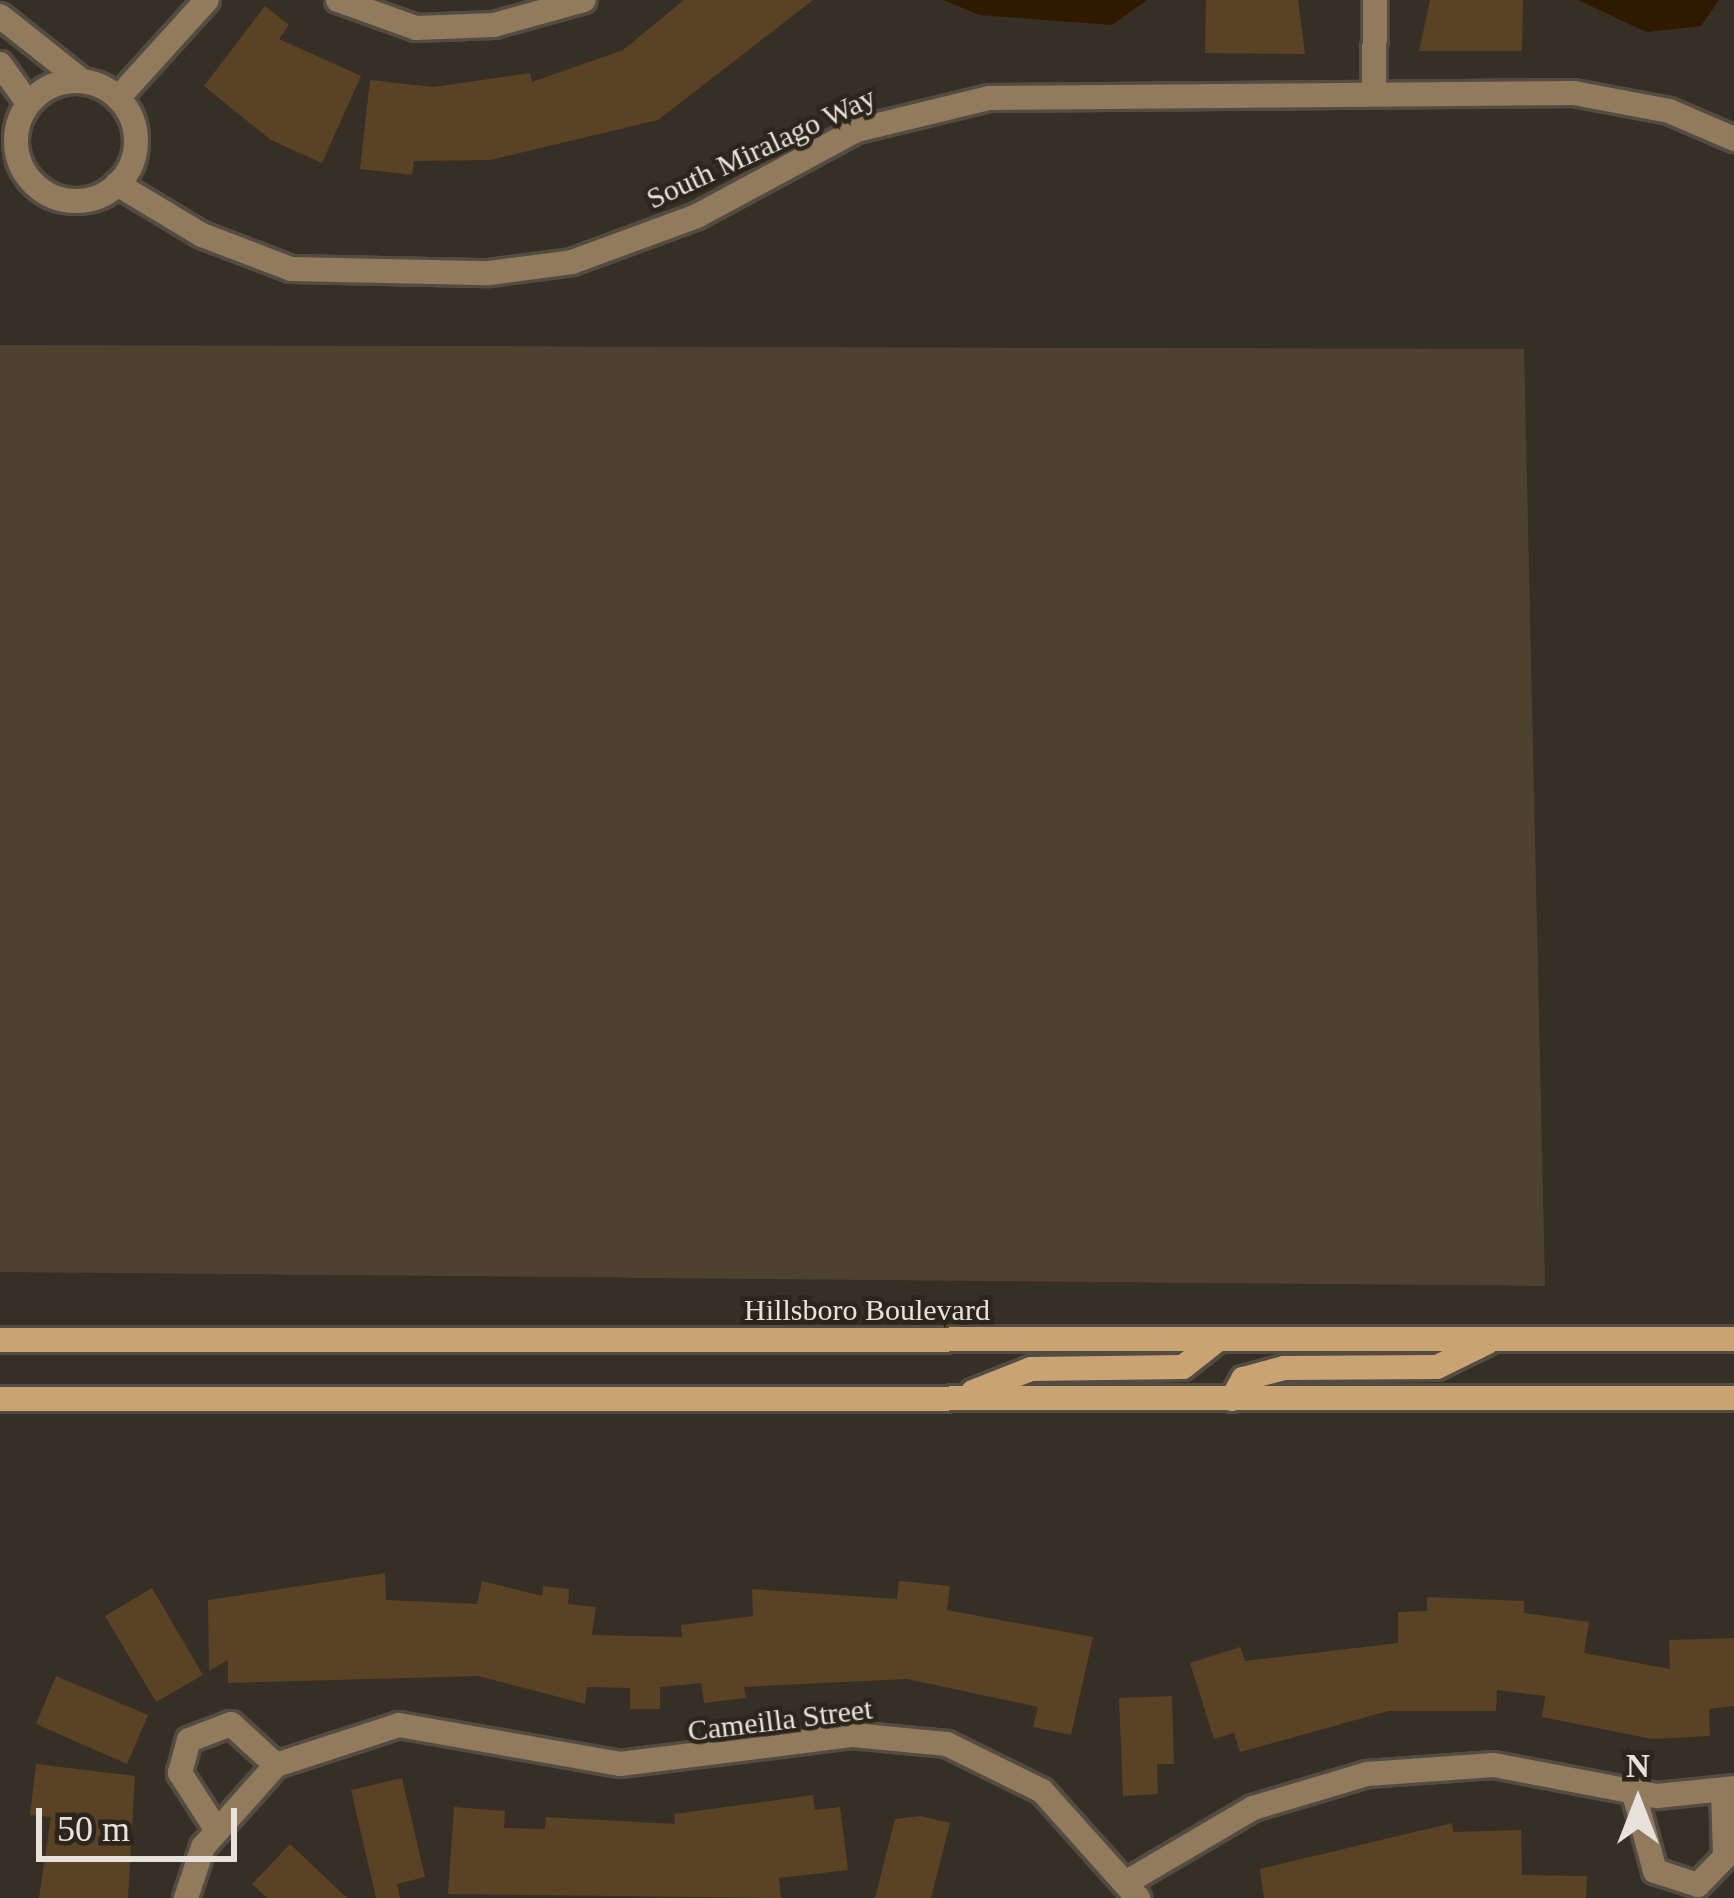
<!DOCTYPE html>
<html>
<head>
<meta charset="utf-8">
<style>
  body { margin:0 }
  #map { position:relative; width:1734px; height:1898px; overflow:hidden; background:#362f25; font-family:"Times New Roman",serif }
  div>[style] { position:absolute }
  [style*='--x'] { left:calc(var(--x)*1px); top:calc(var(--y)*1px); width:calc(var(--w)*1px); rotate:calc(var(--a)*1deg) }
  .green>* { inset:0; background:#4f4130 }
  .water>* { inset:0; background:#2f1a00 }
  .building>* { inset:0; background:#5a4224 }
  .roads { filter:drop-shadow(3px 0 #524c42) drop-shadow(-3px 0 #524c42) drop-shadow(0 3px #524c42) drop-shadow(0 -3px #524c42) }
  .street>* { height:24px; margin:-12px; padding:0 12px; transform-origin:12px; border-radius:12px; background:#927a5c }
  .street>.ring { margin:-12px; padding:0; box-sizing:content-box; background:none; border:24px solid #927a5c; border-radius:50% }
  .secondary>* { height:24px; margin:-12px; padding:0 12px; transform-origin:12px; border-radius:12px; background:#caa373 }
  span { translate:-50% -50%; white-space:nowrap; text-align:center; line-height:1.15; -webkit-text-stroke:9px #2c251c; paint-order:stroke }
  .street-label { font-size:30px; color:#e8e2dc }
  .north { position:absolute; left:1578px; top:1742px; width:120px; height:120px; -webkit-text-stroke:9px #2c251c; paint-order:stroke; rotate:0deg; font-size:33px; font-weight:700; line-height:48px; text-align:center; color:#e8e2dc }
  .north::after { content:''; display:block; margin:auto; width:42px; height:54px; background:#e8e2dc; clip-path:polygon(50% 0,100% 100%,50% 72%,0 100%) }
  .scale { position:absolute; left:36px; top:1808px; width:201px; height:54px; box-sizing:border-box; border:6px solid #e8e2dc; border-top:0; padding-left:15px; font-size:36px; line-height:42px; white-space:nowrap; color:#e8e2dc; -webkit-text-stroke:9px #2c251c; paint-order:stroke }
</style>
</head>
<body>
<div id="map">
  <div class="green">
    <div style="clip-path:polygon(0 345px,1524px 349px,1545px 1286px,0 1272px)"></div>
  </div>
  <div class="water">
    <div style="clip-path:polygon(944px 0,1147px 0,1112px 25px,979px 15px)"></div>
    <div style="clip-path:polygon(1578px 0,1719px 0,1701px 26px,1646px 32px)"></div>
  </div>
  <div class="building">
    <div style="clip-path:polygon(684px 0,813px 0,658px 120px,490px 160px,414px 161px,412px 175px,360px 169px,370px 80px,434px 87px,530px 73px,532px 82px,623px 50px)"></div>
    <div style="clip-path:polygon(1206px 0,1298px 0,1305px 54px,1205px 53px)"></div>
    <div style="clip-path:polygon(1430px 0,1523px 0,1522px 51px,1419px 51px)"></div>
    <div style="clip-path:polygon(265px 6px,289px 25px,279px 39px,361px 76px,322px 163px,271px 140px,204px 86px)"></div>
    <div style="clip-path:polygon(385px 1573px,386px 1600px,477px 1604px,482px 1581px,542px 1596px,543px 1586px,569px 1589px,568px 1604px,596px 1607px,592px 1635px,682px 1637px,681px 1625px,753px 1616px,752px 1589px,897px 1599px,899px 1581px,950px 1586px,947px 1610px,1093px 1637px,1071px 1735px,1033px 1727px,1038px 1707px,907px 1679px,744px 1687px,746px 1698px,704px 1703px,701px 1683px,660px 1687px,660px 1709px,630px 1709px,630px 1688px,587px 1687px,585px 1704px,478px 1676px,228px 1683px,228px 1660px,209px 1671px,208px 1600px)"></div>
    <div style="clip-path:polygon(152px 1588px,203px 1675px,156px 1702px,105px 1616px)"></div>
    <div style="clip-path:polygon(1427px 1597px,1524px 1601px,1524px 1613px,1589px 1622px,1584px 1653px,1670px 1669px,1669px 1640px,1734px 1638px,1734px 1706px,1709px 1709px,1710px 1736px,1652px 1739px,1542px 1717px,1545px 1696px,1497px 1690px,1496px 1711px,1388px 1711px,1240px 1752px,1234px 1733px,1214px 1739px,1190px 1663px,1240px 1647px,1245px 1661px,1398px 1643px,1398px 1612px,1427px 1611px)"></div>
    <div style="clip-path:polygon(56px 1676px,148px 1715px,127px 1764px,36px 1724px)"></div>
    <div style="clip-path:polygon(1172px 1696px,1174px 1764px,1157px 1764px,1158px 1794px,1123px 1796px,1119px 1698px)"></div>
    <div style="clip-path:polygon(36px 1764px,135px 1776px,128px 1898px,39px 1898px,51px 1817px,30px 1815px)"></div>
    <div style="clip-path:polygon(402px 1778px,425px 1877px,397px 1884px,400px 1898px,376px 1898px,351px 1790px)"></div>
    <div style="clip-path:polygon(813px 1795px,815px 1810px,840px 1807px,848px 1870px,779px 1878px,781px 1898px,448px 1894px,454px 1807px,505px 1811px,504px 1828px,545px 1829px,546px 1817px,675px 1824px,674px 1814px)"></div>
    <div style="clip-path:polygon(921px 1816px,950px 1823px,931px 1898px,875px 1898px,895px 1819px)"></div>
    <div style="clip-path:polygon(1452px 1823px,1453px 1832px,1521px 1830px,1522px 1875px,1587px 1876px,1586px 1898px,1264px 1898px,1260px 1869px)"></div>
    <div style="clip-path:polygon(290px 1844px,347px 1898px,267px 1898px,252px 1884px)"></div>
  </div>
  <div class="roads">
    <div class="street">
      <div style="--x:338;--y:0;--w:83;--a:19.7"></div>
      <div style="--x:416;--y:28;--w:78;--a:-2.2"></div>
      <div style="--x:494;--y:25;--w:93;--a:-15.5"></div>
      <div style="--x:0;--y:16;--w:105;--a:38.4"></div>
      <div style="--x:0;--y:64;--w:48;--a:54.3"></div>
      <div class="ring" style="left:16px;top:81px;width:96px;height:96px"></div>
      <div style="--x:1374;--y:93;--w:93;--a:-89.4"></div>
      <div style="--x:118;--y:98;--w:132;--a:-47.8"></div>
      <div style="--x:117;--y:184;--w:99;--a:31"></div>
      <div style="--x:202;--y:235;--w:95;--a:20.9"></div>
      <div style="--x:291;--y:269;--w:198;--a:1.2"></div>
      <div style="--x:489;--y:273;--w:84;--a:-7.5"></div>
      <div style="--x:572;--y:262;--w:133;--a:-20.2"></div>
      <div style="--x:697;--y:216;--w:182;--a:-28.3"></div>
      <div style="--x:857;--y:130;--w:136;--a:-13.6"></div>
      <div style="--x:989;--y:98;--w:585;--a:-0.49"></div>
      <div style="--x:1574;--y:93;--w:97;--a:10.7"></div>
      <div style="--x:1669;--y:111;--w:71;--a:23.3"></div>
      <div style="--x:1633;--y:1790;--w:84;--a:74.8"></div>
      <div style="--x:1655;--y:1871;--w:45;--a:18"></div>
      <div style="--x:1698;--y:1885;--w:39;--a:-46"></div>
      <div style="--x:1725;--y:1857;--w:67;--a:-91.7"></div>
      <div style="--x:216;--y:1829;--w:67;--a:-122.7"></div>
      <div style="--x:180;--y:1773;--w:34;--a:-75"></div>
      <div style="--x:189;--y:1740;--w:45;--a:-20.9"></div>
      <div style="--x:231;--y:1724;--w:61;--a:42.3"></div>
      <div style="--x:1132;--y:1879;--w:140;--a:-30.4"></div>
      <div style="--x:1253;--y:1808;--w:119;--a:-16.6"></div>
      <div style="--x:1367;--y:1774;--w:127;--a:-4.1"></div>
      <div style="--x:1494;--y:1765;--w:166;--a:10.8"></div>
      <div style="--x:1657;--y:1796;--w:77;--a:-5.9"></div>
      <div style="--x:186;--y:1898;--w:54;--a:-71.6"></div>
      <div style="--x:203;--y:1847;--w:110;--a:-48.3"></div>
      <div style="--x:276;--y:1765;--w:129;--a:-18"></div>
      <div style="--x:399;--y:1725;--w:224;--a:10"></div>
      <div style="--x:620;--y:1764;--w:235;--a:-7.1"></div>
      <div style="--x:853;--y:1735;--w:94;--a:5.5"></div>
      <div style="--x:947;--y:1744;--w:106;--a:26.3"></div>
      <div style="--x:1042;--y:1791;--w:144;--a:48.1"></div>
    </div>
    <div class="secondary">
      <div style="--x:0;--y:1340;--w:1734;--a:-0.03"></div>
      <div style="--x:973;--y:1392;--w:62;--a:-21.6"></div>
      <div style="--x:1031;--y:1369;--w:152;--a:-0.8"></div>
      <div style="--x:1183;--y:1367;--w:42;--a:-38.2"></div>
      <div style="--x:0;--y:1399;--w:1734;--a:-0.03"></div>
      <div style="--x:1232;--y:1399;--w:23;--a:-61"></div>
      <div style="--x:1243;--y:1379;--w:42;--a:-15"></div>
      <div style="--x:1284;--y:1368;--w:153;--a:-0.4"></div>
      <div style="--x:1437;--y:1367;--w:55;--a:-26.1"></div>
    </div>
  </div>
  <div class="street-label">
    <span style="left:761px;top:148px;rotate:-25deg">South Miralago Way</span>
    <span style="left:867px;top:1310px">Hillsboro Boulevard</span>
    <span style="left:780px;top:1720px;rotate:-7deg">Cameilla Street</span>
  </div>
  <div class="north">N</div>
  <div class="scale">50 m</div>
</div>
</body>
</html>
